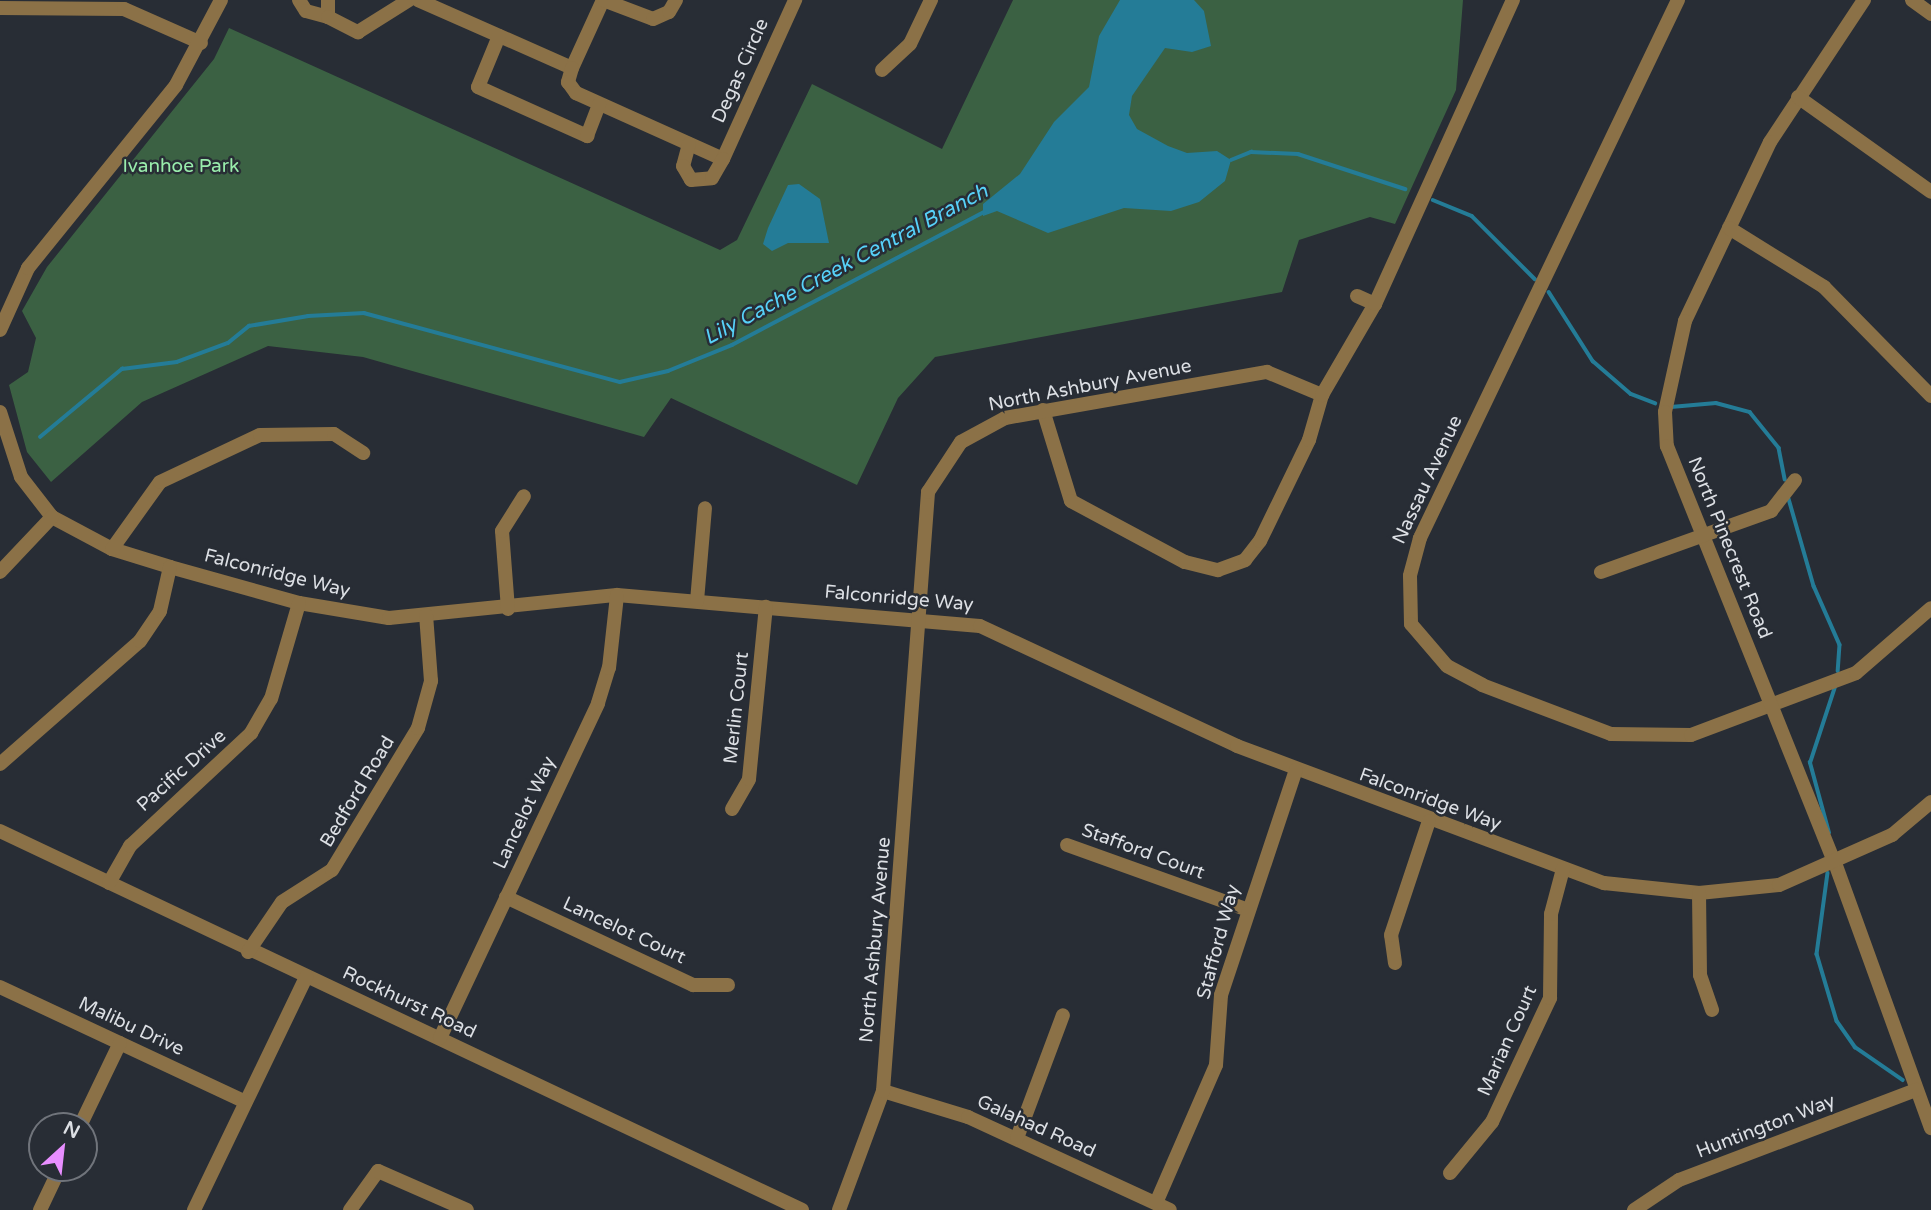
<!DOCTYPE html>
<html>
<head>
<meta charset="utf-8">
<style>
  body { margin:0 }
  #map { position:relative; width:1931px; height:1210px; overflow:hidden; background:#282d35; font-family:"Varela Round",sans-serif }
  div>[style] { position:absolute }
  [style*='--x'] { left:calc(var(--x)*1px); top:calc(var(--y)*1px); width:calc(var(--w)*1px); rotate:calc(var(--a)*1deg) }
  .green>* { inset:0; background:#3b6143 }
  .water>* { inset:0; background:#247c97 }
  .stream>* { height:3.5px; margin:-1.75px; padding:0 1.75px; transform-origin:1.75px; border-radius:1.75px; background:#247c97 }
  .minor>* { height:14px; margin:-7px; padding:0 7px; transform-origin:7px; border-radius:7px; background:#8b7147 }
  span { translate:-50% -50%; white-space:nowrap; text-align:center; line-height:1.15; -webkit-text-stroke:5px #282d35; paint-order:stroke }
  .street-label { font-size:19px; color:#dcdfe4 }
  .park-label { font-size:19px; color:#99ecac }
  .water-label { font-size:21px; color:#57d1f8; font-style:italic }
  .north { position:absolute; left:28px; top:1112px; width:70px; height:70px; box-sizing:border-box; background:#282d35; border:2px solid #70747b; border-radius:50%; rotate:27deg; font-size:19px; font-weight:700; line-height:28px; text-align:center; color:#dcdfe4 }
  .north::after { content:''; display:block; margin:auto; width:24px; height:32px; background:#e88eff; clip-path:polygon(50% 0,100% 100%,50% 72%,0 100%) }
</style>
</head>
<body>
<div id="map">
  <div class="green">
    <div style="clip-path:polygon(1013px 0,1463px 0,1456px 90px,1395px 224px,1370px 217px,1299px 240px,1282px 292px,935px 357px,898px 398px,857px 485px,671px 398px,644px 437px,363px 357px,268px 346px,142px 402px,51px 482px,27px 452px,9px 385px,28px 372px,36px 338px,22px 311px,47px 267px,214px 59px,229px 28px,720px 250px,737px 240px,812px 84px,942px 149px)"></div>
  </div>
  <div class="water">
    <div style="clip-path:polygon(1120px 0,1194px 0,1204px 11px,1211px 46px,1192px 52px,1165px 48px,1132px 96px,1129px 115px,1137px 129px,1168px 146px,1187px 153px,1217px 151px,1231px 160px,1225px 181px,1199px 202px,1171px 211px,1124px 208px,1048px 233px,997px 211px,983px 216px,983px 204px,1020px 174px,1054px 122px,1089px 87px,1099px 36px)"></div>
    <div style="clip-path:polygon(799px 184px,820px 199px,829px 243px,788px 243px,772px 251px,763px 244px,768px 228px,788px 185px)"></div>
  </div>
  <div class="stream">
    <div style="--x:1231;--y:160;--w:22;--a:-22"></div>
    <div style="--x:1251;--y:152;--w:47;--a:2.4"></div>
    <div style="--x:1298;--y:154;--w:113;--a:18.1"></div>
    <div style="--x:1433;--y:200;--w:42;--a:22.3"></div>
    <div style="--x:1472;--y:216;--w:89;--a:45"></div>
    <div style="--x:1549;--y:292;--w:82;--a:57.5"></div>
    <div style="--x:1593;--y:361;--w:50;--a:41"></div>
    <div style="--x:1631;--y:394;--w:26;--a:21"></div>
    <div style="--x:1671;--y:407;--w:45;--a:-5.1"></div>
    <div style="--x:1716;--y:403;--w:35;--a:15"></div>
    <div style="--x:1750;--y:412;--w:46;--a:51.1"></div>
    <div style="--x:1779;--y:448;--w:32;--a:79"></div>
    <div style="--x:40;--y:437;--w:107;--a:-39.7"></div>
    <div style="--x:122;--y:369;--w:55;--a:-7.3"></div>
    <div style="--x:177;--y:362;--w:54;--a:-20.4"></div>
    <div style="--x:228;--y:343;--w:27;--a:-39"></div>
    <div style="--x:249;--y:326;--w:60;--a:-9.6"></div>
    <div style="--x:308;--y:316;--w:56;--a:-3.1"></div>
    <div style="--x:364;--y:313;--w:265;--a:15.1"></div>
    <div style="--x:620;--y:382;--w:49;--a:-12.9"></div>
    <div style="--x:668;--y:371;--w:69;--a:-22.1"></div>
    <div style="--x:732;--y:345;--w:285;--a:-27.8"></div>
    <div style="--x:1789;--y:499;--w:91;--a:74"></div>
    <div style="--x:1814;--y:586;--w:64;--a:66.2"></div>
    <div style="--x:1840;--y:645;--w:26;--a:94"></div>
    <div style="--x:1829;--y:833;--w:73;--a:-105.2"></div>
    <div style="--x:1810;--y:763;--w:80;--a:-71.8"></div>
    <div style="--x:1828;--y:873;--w:82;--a:97.7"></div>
    <div style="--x:1817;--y:954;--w:70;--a:73.4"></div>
    <div style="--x:1837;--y:1021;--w:32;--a:55"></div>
    <div style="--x:1855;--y:1047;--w:58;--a:34.5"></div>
  </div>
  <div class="minor">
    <div style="--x:299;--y:0;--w:13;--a:58"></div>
    <div style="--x:306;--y:11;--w:23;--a:15"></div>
    <div style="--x:328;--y:0;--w:17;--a:90"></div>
    <div style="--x:328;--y:17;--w:34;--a:27"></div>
    <div style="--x:358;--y:32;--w:60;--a:-32.1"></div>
    <div style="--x:418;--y:0;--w:168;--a:23.8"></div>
    <div style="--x:603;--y:0;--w:75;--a:114.5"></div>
    <div style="--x:572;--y:68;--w:15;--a:106"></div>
    <div style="--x:568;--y:82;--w:14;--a:54"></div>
    <div style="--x:576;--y:93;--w:161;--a:24.2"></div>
    <div style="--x:723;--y:159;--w:175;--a:-65.6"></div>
    <div style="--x:603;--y:0;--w:53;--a:20.8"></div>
    <div style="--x:653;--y:19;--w:17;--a:-24"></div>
    <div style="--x:669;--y:12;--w:14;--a:-60"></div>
    <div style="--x:1678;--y:0;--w:597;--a:115.62"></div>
    <div style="--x:1420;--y:538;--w:39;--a:105"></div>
    <div style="--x:1410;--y:576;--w:48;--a:88.8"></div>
    <div style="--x:1411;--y:624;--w:55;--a:49.4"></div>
    <div style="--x:1447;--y:666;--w:40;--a:28"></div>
    <div style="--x:1482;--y:685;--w:138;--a:20.8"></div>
    <div style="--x:1611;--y:734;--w:80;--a:0.7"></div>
    <div style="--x:1691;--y:735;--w:176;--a:-20.6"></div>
    <div style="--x:1856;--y:673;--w:99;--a:-40.9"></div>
    <div style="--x:1864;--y:0;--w:170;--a:123.5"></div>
    <div style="--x:1770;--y:142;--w:198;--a:115.4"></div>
    <div style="--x:1685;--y:321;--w:93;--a:102.4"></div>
    <div style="--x:1665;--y:412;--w:34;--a:87"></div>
    <div style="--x:1667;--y:446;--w:450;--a:68.1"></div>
    <div style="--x:1835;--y:863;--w:282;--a:70.1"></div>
    <div style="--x:1912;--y:0;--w:24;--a:36"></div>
    <div style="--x:0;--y:8;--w:124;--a:0.5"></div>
    <div style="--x:124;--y:9;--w:84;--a:23.8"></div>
    <div style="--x:499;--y:36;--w:55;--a:112.4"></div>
    <div style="--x:478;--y:87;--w:120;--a:24.2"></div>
    <div style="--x:587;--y:136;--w:34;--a:-69"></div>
    <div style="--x:882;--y:70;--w:38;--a:-43"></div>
    <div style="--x:910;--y:44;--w:49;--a:-64.5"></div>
    <div style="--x:1798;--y:97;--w:163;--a:35.5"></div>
    <div style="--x:689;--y:144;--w:23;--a:105"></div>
    <div style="--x:683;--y:166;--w:16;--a:60"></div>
    <div style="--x:691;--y:180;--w:21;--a:-5"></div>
    <div style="--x:712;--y:178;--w:22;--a:-60"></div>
    <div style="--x:1729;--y:228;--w:112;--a:31.8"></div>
    <div style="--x:1824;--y:287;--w:153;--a:45.5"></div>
    <div style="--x:1357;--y:296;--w:20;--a:24"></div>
    <div style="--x:0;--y:330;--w:68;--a:-65.7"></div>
    <div style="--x:28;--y:268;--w:235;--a:-51"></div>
    <div style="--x:176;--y:85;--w:96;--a:-62.1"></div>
    <div style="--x:1043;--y:410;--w:95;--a:72.9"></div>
    <div style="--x:1071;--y:501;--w:129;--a:28.2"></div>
    <div style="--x:1185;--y:562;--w:34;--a:14"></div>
    <div style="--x:1218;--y:570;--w:29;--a:-20"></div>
    <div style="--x:1245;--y:560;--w:24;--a:-52"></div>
    <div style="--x:1260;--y:541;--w:112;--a:-64.1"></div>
    <div style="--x:1309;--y:440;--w:47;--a:-73.9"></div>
    <div style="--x:0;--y:412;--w:68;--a:72.1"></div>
    <div style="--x:21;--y:477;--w:51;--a:52.2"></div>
    <div style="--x:52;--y:517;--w:68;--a:28.1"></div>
    <div style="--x:112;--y:549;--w:61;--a:17.2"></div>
    <div style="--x:170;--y:567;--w:134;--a:15.6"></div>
    <div style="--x:299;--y:603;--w:91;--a:9.5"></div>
    <div style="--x:389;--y:618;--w:229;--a:-5.8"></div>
    <div style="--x:617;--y:595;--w:364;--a:4.9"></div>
    <div style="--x:980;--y:626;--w:284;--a:25"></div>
    <div style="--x:1237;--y:746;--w:392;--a:20.5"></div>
    <div style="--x:1604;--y:883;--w:96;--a:6"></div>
    <div style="--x:1699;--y:893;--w:80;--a:-5.7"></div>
    <div style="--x:1779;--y:885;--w:124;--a:-23.9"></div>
    <div style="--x:1892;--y:835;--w:51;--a:-40.2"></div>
    <div style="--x:112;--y:549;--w:82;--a:-54.4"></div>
    <div style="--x:160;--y:482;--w:110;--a:-25.2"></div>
    <div style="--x:260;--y:435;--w:74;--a:-0.8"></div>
    <div style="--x:334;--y:434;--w:35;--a:33"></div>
    <div style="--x:0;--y:572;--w:76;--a:-46.6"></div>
    <div style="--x:1601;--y:572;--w:181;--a:-19.7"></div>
    <div style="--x:1771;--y:511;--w:39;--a:-52"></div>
    <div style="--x:697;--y:601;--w:93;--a:-85.1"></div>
    <div style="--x:508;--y:609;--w:78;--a:-94.4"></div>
    <div style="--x:502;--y:531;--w:41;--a:-57.8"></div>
    <div style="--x:0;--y:764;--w:186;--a:-41.3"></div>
    <div style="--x:140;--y:641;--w:36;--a:-56"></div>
    <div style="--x:160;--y:611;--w:45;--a:-77.2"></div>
    <div style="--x:732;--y:809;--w:34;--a:-60"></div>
    <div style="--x:749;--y:779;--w:173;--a:-84.4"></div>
    <div style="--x:0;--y:831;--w:887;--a:25.29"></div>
    <div style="--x:1067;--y:845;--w:190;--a:19.7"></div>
    <div style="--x:109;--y:883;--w:43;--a:-60.4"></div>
    <div style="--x:130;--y:846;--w:166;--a:-43"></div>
    <div style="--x:251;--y:733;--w:39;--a:-60"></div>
    <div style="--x:271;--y:699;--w:100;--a:-73.7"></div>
    <div style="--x:1699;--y:893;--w:82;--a:89.3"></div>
    <div style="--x:1700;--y:975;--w:37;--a:71"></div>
    <div style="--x:506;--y:897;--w:207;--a:25.2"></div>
    <div style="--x:693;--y:985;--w:35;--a:0"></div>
    <div style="--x:248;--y:952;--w:60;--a:-55.8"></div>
    <div style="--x:282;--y:902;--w:59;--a:-32.6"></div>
    <div style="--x:332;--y:870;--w:166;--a:-58.8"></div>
    <div style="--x:418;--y:728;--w:49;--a:-74.5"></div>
    <div style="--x:431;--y:681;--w:66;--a:-94.3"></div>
    <div style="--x:1395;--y:963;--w:28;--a:-98"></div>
    <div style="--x:1391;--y:935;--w:120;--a:-71.6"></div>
    <div style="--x:0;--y:987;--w:271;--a:25.1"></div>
    <div style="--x:440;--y:1038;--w:370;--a:-64.7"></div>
    <div style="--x:598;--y:703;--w:37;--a:-73"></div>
    <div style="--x:609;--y:668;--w:73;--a:-83.7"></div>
    <div style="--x:883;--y:1091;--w:89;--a:17"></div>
    <div style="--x:968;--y:1117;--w:222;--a:24.7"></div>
    <div style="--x:80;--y:1126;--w:92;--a:-64.3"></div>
    <div style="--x:1017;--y:1138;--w:131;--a:-69.5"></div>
    <div style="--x:1450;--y:1173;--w:66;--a:-50.5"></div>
    <div style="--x:1492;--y:1122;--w:137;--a:-64.9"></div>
    <div style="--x:1550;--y:998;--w:84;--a:-89.3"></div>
    <div style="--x:1551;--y:914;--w:47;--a:-75.1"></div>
    <div style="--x:1156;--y:1203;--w:150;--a:-66.5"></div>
    <div style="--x:1216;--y:1065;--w:70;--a:-85.9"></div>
    <div style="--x:1221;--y:995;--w:237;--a:-71.6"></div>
    <div style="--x:40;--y:1210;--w:47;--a:-64.5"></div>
    <div style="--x:194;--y:1210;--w:259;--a:-64.3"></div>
    <div style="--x:350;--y:1210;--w:48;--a:-54.3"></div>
    <div style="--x:378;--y:1171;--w:97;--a:23.7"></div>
    <div style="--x:839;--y:1210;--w:127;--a:-69.7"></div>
    <div style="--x:883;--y:1091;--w:601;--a:-85.7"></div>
    <div style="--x:928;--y:492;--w:60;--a:-56.6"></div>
    <div style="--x:961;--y:442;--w:50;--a:-28.6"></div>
    <div style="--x:1005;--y:418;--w:266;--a:-10"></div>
    <div style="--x:1267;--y:372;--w:60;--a:22.7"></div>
    <div style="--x:1322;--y:395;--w:105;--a:-59.8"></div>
    <div style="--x:1375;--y:304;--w:334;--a:-65.6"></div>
    <div style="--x:1634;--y:1210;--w:54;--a:-33.7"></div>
    <div style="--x:1679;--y:1180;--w:254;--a:-20.8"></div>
  </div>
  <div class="street-label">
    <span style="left:741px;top:71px;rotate:-66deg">Degas Circle</span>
    <span style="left:1090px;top:386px;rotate:-11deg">North Ashbury Avenue</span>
    <span style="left:1428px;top:480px;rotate:-65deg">Nassau Avenue</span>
    <span style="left:1729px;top:548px;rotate:68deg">North Pinecrest Road</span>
    <span style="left:277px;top:574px;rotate:14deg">Falconridge Way</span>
    <span style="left:899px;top:599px;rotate:5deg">Falconridge Way</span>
    <span style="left:737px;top:708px;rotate:-84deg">Merlin Court</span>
    <span style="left:182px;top:771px;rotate:-42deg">Pacific Drive</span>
    <span style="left:358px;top:792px;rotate:-59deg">Bedford Road</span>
    <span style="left:1430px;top:800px;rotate:20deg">Falconridge Way</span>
    <span style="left:525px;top:813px;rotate:-65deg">Lancelot Way</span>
    <span style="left:1143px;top:852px;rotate:20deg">Stafford Court</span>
    <span style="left:624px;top:931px;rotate:25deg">Lancelot Court</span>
    <span style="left:876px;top:940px;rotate:-85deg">North Ashbury Avenue</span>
    <span style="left:1219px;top:942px;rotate:-75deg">Stafford Way</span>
    <span style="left:409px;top:1003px;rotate:25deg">Rockhurst Road</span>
    <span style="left:131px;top:1027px;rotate:25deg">Malibu Drive</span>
    <span style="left:1508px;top:1041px;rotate:-66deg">Marian Court</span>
    <span style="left:1036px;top:1127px;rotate:24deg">Galahad Road</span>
    <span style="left:1766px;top:1127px;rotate:-21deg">Huntington Way</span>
  </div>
  <div class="park-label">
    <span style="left:181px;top:167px">Ivanhoe Park</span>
  </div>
  <div class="water-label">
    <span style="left:846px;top:265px;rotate:-28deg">Lily Cache Creek Central Branch</span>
  </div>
  <div class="north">N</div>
</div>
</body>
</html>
